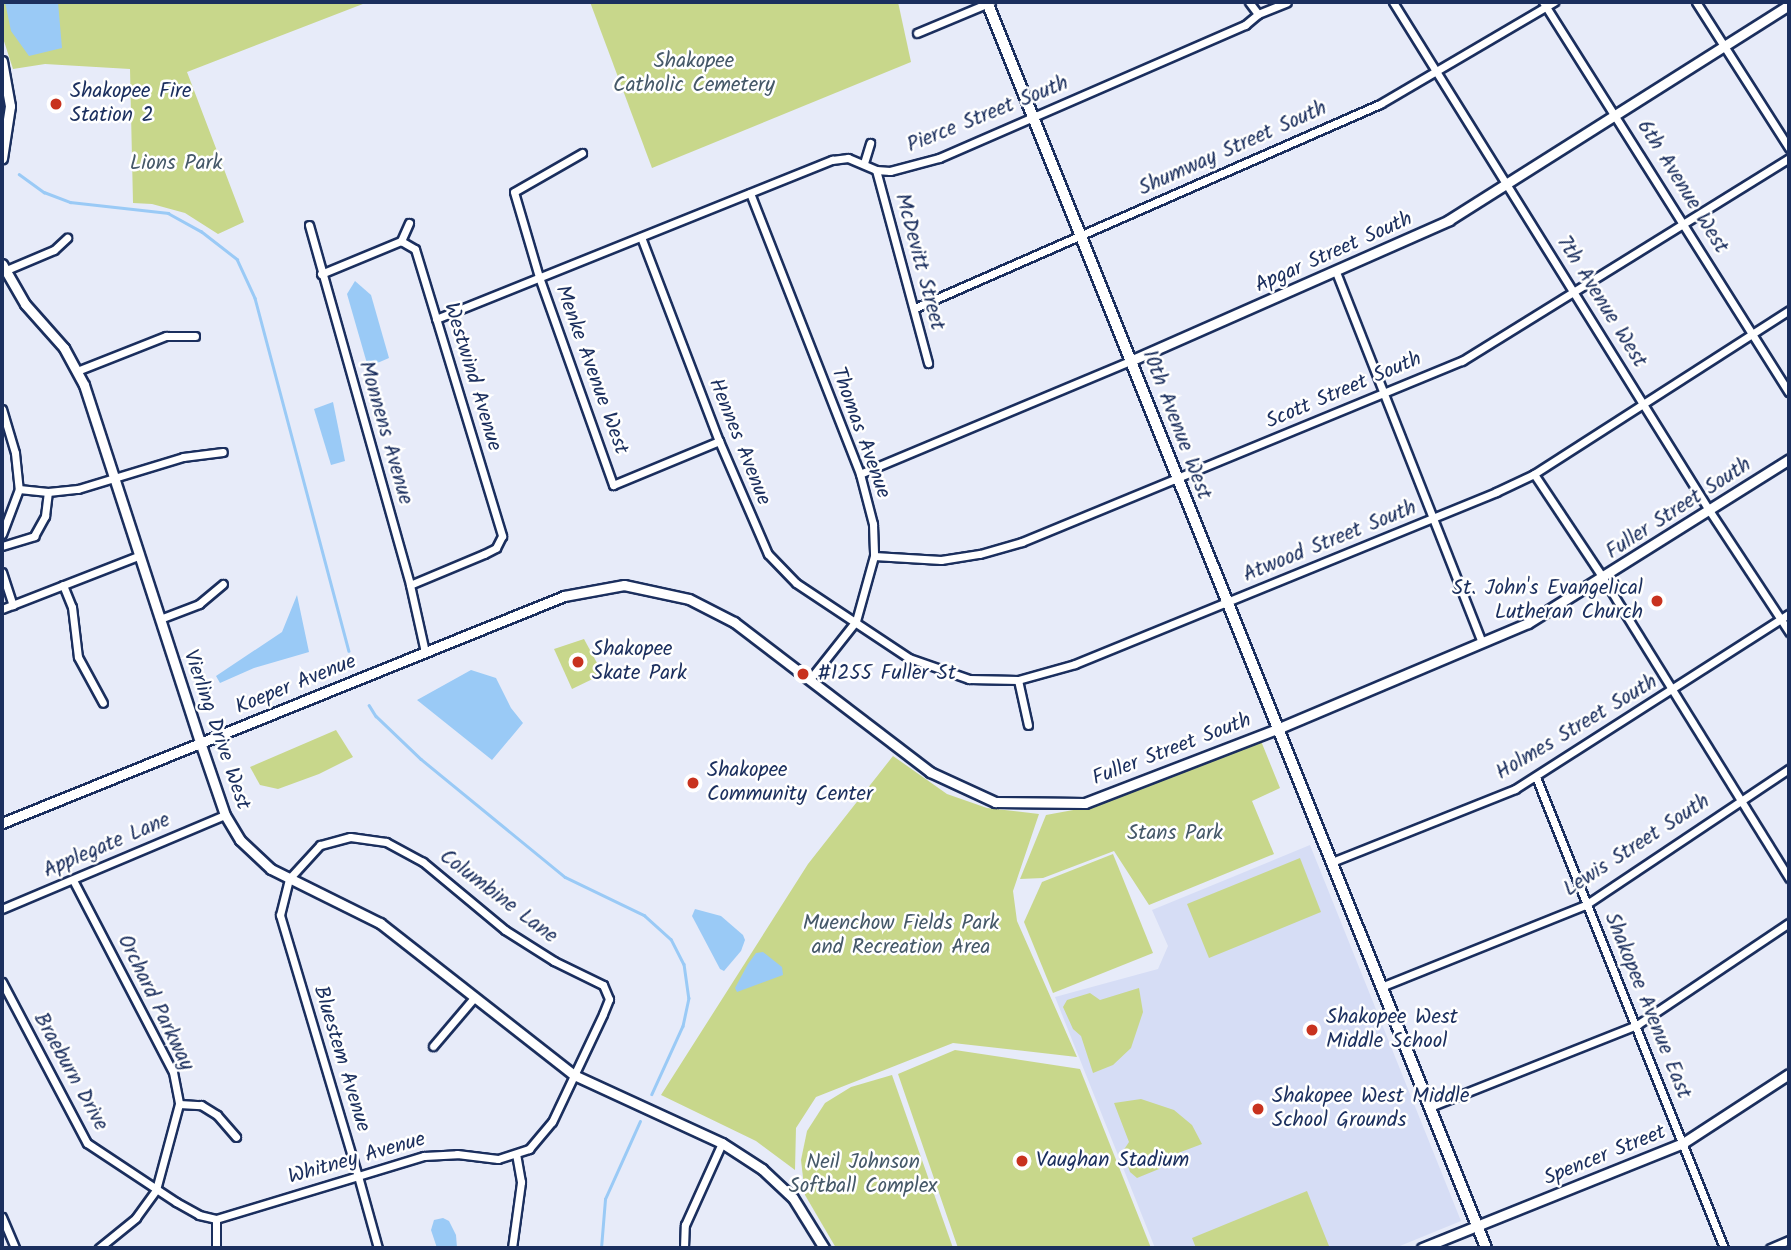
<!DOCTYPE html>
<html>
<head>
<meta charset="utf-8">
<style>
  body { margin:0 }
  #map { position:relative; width:1791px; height:1250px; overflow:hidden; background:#e7ebf9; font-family:Kalam,sans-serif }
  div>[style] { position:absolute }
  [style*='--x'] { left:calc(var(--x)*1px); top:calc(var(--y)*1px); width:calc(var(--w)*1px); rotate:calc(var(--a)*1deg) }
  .built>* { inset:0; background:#d6ddf5 }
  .green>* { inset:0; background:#c8d78b }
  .water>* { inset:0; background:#9acaf6 }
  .stream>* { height:2.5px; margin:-1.25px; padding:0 1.25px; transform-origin:1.25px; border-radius:1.25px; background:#9acaf6 }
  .roads { filter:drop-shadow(2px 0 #1b2f5e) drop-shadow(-2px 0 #1b2f5e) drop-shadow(0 2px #1b2f5e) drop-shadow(0 -2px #1b2f5e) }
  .minor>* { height:7px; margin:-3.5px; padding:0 3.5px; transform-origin:3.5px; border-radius:3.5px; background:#fff }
  .tertiary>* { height:9px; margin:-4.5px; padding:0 4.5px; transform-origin:4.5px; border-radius:4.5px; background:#fff }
  .secondary>* { height:10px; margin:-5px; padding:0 5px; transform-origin:5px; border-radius:5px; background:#fff }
  .dots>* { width:19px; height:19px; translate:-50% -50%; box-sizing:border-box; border:4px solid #fff; border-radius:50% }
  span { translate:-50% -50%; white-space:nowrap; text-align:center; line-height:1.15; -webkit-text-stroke:5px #fff; paint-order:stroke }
  .park-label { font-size:21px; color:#465969 }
  .poi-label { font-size:21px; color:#1b2f5e }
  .left { translate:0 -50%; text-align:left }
  .right { translate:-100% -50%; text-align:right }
  .street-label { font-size:21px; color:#1b2f5e }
  .frame { position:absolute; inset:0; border:4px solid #1b2f5e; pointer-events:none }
</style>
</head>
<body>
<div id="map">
  <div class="built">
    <div style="clip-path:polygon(1310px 845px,1461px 1221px,1395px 1248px,1155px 1248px,1055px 997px,1158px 969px,1168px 946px,1152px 910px)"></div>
  </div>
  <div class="green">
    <div style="clip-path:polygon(2px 2px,368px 2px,187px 72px,244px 222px,218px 234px,185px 213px,152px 204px,133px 203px,130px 69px,45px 64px,13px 69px,2px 35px)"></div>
    <div style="clip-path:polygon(590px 2px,898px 2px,911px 62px,652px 168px)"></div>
    <div style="clip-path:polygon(584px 639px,603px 674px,572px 689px,554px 649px)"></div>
    <div style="clip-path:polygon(336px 730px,353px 757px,319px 774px,278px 789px,260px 785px,250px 767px)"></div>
    <div style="clip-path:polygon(1261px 741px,1280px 788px,1252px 801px,1274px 854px,1149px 905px,1114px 851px,1043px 878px,1020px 879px,1046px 815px,1095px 806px)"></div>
    <div style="clip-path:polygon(893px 756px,947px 794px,987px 808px,1039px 814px,1013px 891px,1017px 921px,1077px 1057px,953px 1043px,816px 1097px,796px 1128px,795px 1170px,756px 1141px,661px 1095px,808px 864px)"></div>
    <div style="clip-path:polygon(1113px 854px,1153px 953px,1053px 993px,1024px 922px,1042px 882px)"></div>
    <div style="clip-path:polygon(1300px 858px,1321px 912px,1209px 958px,1187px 904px)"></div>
    <div style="clip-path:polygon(1139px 988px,1143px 1012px,1131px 1048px,1113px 1065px,1093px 1073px,1081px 1036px,1073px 1029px,1063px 1007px,1067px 1000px,1090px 993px,1100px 1000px)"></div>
    <div style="clip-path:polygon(955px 1050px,1080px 1069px,1151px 1248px,958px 1248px,898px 1074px)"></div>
    <div style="clip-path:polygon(892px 1075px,953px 1248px,836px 1248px,805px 1195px,801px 1160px,807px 1131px,825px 1103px,851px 1087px)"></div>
    <div style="clip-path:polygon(1141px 1099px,1174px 1110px,1192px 1125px,1202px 1144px,1165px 1158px,1159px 1169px,1137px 1178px,1130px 1172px,1123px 1151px,1129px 1142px,1114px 1103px)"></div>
    <div style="clip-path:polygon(1307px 1191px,1329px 1246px,1196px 1248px,1192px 1238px)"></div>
  </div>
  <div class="water">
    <div style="clip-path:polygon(5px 2px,58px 2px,62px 48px,29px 56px,11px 31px)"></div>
    <div style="clip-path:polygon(355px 281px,371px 295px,389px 358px,368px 367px,347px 294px)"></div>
    <div style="clip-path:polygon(333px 402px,345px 461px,331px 465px,314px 409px)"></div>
    <div style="clip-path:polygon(297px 595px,309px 652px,254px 668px,220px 683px,216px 676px,282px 632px)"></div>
    <div style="clip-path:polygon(471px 670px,496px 678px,511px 708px,523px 723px,492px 760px,417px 700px)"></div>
    <div style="clip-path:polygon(695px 909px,721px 916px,743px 935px,745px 940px,741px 951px,724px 971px,720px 969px,692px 916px)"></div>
    <div style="clip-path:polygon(763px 952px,782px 967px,783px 975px,737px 992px,735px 988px,748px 964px,756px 953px)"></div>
    <div style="clip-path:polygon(443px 1218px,449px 1221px,456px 1235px,457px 1248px,437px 1248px,431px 1230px,434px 1220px)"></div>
  </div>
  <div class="stream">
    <div style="--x:19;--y:174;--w:31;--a:36"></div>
    <div style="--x:44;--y:192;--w:28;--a:21"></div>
    <div style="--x:70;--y:202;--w:99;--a:6.4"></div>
    <div style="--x:168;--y:213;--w:38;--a:29"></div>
    <div style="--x:201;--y:231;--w:46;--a:37.9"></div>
    <div style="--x:237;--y:259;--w:43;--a:65.2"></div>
    <div style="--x:255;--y:298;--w:365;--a:75.1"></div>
    <div style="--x:369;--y:705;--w:13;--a:58"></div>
    <div style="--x:376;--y:716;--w:62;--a:43.7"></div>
    <div style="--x:421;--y:759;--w:186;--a:39.3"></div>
    <div style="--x:565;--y:877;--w:88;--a:25.7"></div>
    <div style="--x:644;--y:915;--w:36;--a:42"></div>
    <div style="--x:671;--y:939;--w:28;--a:63"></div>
    <div style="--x:684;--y:964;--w:34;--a:82"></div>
    <div style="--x:689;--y:998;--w:29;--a:102"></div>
    <div style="--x:683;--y:1026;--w:75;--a:114.5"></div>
    <div style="--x:601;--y:1248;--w:49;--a:-85.3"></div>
    <div style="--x:605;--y:1199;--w:85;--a:-65.8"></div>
  </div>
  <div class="roads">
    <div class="minor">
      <div style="--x:1249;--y:2;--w:15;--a:53"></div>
      <div style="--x:1393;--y:2;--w:598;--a:58.12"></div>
      <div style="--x:1709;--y:510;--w:146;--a:56.7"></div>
      <div style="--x:1543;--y:2;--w:461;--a:57.8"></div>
      <div style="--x:1696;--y:2;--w:173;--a:57.5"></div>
      <div style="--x:917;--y:33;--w:80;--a:-22.7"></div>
      <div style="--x:582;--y:153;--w:78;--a:150.2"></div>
      <div style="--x:514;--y:192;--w:89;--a:73.6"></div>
      <div style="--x:539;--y:277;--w:221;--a:70.4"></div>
      <div style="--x:613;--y:485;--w:115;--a:-22.5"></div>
      <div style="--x:864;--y:163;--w:21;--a:-73"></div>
      <div style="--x:876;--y:170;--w:200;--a:74.9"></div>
      <div style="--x:750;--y:193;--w:302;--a:68.6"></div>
      <div style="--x:860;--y:474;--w:52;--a:75.4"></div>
      <div style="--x:873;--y:524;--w:32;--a:88"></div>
      <div style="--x:874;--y:556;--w:67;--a:105.5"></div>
      <div style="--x:856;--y:621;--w:74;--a:128.4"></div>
      <div style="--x:409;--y:223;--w:20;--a:114"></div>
      <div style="--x:401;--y:241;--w:16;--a:30"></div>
      <div style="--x:415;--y:249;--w:300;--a:73.1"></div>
      <div style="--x:502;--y:536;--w:13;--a:117"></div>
      <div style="--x:496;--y:548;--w:13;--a:153"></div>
      <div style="--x:484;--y:554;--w:80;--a:157.3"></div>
      <div style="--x:309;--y:225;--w:374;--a:74.3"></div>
      <div style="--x:410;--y:585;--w:69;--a:77.4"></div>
      <div style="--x:641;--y:237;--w:218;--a:69.1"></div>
      <div style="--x:719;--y:441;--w:123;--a:66.6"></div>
      <div style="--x:768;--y:554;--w:40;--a:46"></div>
      <div style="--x:796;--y:583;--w:136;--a:33.6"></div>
      <div style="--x:909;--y:658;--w:64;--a:19.3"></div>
      <div style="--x:969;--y:679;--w:49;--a:1.2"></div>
      <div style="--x:1018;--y:680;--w:59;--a:-15.7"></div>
      <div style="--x:1075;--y:664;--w:455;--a:-22.2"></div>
      <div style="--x:1496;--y:492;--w:42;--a:-25.3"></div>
      <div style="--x:1534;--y:474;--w:303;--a:-32.7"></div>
      <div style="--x:4;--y:271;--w:54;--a:-22.8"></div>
      <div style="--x:54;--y:250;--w:18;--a:-43"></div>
      <div style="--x:1336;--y:272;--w:398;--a:68.5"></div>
      <div style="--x:321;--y:274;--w:87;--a:-22.4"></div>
      <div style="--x:915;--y:308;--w:508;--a:-23.69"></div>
      <div style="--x:1380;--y:104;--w:202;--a:-30.4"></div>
      <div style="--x:436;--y:319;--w:427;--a:-21.9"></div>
      <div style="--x:832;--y:160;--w:16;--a:-7"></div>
      <div style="--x:848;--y:158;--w:30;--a:23"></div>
      <div style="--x:876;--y:170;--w:14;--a:4"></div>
      <div style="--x:890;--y:171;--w:51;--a:-14.9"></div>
      <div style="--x:939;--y:158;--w:334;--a:-23.5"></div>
      <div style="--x:1245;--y:25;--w:17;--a:-40"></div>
      <div style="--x:1258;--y:14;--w:31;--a:-22"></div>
      <div style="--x:77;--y:371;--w:96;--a:-21.5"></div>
      <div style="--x:166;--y:336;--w:29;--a:0"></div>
      <div style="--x:2;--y:409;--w:46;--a:73.5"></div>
      <div style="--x:15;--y:453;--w:36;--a:84"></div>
      <div style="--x:19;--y:489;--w:48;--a:110.7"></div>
      <div style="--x:860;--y:474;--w:293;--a:-22.7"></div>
      <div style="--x:1534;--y:474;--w:125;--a:56.4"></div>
      <div style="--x:1603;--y:578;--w:353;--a:58.2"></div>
      <div style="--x:19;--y:489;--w:29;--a:6"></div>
      <div style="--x:48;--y:492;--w:30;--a:-6"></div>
      <div style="--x:78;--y:489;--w:110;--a:-16.9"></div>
      <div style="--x:183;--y:457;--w:40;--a:-7.1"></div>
      <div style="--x:2;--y:546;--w:34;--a:-17"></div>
      <div style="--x:34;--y:536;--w:23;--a:-61"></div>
      <div style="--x:45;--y:516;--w:24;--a:-83"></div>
      <div style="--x:874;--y:556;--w:67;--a:3.4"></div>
      <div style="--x:941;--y:560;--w:39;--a:-9"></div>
      <div style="--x:980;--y:554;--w:44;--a:-15.9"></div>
      <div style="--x:1022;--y:542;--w:476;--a:-22.4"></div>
      <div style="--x:1462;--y:361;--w:385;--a:-31.8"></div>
      <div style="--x:2;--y:572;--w:35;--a:72"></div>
      <div style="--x:63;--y:585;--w:24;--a:68"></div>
      <div style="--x:72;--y:607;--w:50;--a:83.2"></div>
      <div style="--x:78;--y:657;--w:52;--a:61.5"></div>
      <div style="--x:2;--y:609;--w:146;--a:-21.3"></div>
      <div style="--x:160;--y:619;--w:42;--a:-21"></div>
      <div style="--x:199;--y:604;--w:31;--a:-40"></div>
      <div style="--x:1018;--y:680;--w:46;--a:77.5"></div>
      <div style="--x:1536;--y:777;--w:507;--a:68.24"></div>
      <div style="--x:1332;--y:862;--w:197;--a:-21.7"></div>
      <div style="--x:1515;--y:789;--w:325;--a:-32.6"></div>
      <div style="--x:73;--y:880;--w:216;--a:62.5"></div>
      <div style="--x:173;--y:1072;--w:33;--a:79"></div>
      <div style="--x:179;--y:1104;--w:89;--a:105"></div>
      <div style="--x:156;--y:1190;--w:34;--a:126"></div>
      <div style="--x:136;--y:1218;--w:48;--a:141"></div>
      <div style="--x:2;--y:909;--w:242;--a:-22.9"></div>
      <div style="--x:2;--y:982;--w:182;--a:62.2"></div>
      <div style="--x:87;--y:1143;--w:107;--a:33.5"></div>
      <div style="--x:176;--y:1202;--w:26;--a:29"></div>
      <div style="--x:199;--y:1215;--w:17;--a:13"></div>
      <div style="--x:216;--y:1219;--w:148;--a:-16.8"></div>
      <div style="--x:358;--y:1176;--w:69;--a:-16.9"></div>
      <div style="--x:424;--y:1156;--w:33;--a:-3"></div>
      <div style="--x:457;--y:1154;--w:41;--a:7"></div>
      <div style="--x:498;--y:1159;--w:33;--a:-18"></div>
      <div style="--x:529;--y:1149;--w:35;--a:-50"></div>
      <div style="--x:552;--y:1122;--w:119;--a:-64.7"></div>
      <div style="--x:603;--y:1014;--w:16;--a:-68"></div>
      <div style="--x:609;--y:999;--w:15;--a:-113"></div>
      <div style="--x:603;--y:985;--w:55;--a:-153.9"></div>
      <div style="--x:554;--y:961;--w:58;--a:-147.7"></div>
      <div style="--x:505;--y:930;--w:107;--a:-140.3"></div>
      <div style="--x:423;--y:862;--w:42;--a:-151.6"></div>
      <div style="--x:386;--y:842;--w:36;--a:-172"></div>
      <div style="--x:350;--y:837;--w:31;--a:165"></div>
      <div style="--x:320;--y:845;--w:46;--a:132.4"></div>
      <div style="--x:289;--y:879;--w:37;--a:104"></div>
      <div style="--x:280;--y:915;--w:272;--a:73.4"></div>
      <div style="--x:358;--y:1176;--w:75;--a:74.5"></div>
      <div style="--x:1381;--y:987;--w:222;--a:-21.9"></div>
      <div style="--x:1587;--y:904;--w:243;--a:-33.8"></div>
      <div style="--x:433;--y:1046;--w:62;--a:-49.6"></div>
      <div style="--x:179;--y:1104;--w:22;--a:3"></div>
      <div style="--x:201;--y:1105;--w:19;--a:32"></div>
      <div style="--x:217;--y:1115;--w:29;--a:49"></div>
      <div style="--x:1430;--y:1107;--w:223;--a:-21.6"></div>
      <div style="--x:1637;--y:1025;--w:183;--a:-33.9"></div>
      <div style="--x:2;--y:1217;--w:34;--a:67"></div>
      <div style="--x:216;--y:1248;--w:29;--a:-90"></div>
      <div style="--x:512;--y:1248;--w:67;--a:-82.2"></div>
      <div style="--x:521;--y:1182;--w:27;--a:-100"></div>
      <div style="--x:684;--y:1248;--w:23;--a:-88"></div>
      <div style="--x:685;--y:1225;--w:90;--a:-65.7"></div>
      <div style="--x:1770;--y:1248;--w:21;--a:-23"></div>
    </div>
    <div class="tertiary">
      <div style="--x:2;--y:61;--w:46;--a:79.9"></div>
      <div style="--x:10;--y:106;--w:53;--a:98.7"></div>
      <div style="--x:2;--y:264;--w:46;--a:60.1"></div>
      <div style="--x:25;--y:304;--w:59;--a:48.4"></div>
      <div style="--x:64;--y:348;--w:42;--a:61.6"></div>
      <div style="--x:84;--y:385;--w:375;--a:72"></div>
      <div style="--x:200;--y:742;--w:77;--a:71.1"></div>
      <div style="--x:225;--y:815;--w:29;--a:59"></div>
      <div style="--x:240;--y:840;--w:42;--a:43.1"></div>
      <div style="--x:271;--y:869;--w:122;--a:26.4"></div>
      <div style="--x:380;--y:923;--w:246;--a:38.1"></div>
      <div style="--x:574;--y:1075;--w:163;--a:24.7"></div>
      <div style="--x:722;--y:1143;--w:48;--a:33"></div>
      <div style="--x:762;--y:1169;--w:42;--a:43.1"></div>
      <div style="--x:793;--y:1198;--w:59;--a:58.2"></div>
      <div style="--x:1130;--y:361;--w:349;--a:-23.8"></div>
      <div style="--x:1449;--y:220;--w:402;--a:-32.3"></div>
      <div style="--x:2;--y:823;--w:606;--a:-21.99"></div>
      <div style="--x:564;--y:596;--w:61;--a:-10.4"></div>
      <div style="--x:624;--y:585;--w:66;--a:12.2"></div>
      <div style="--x:689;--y:599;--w:51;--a:27.1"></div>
      <div style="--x:734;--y:622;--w:247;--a:37.4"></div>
      <div style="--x:930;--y:772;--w:72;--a:24.8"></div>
      <div style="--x:995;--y:802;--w:90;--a:0.6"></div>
      <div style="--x:1085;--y:803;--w:206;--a:-21.1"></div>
      <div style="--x:1277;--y:729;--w:272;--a:-22.9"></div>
      <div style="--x:1528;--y:623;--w:308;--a:-32.1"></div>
      <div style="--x:1422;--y:1248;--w:281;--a:-21.9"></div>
      <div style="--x:1683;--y:1143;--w:126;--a:-33.1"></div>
    </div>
    <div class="secondary">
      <div style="--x:987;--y:2;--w:1342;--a:68.17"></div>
    </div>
  </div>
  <div class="dots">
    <div style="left:56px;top:104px;background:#c8321e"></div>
    <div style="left:1657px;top:601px;background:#c8321e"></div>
    <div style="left:578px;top:662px;background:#c8321e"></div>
    <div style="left:803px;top:674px;background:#c8321e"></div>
    <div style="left:693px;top:783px;background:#c8321e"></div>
    <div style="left:1312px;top:1030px;background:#c8321e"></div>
    <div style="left:1258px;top:1109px;background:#c8321e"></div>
    <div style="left:1022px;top:1161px;background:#c8321e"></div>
  </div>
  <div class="park-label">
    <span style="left:694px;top:74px">Shakopee<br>Catholic Cemetery</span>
    <span style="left:176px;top:164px">Lions Park</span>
    <span style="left:1175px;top:834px">Stans Park</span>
    <span style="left:901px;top:936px">Muenchow Fields Park<br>and Recreation Area</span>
    <span style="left:863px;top:1175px">Neil Johnson<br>Softball Complex</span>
  </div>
  <div class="poi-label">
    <span class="left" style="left:70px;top:104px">Shakopee Fire<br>Station 2</span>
    <span class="right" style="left:1643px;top:601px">St. John's Evangelical<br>Lutheran Church</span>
    <span class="left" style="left:592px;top:662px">Shakopee<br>Skate Park</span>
    <span class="left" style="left:817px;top:674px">#1255 Fuller St</span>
    <span class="left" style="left:707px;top:783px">Shakopee<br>Community Center</span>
    <span class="left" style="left:1326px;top:1030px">Shakopee West<br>Middle School</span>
    <span class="left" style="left:1272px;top:1109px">Shakopee West Middle<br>School Grounds</span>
    <span class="left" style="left:1036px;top:1161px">Vaughan Stadium</span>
  </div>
  <div class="street-label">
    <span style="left:988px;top:115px;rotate:-22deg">Pierce Street South</span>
    <span style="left:1233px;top:149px;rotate:-24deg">Shumway Street South</span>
    <span style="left:1682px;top:187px;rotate:58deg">6th Avenue West</span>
    <span style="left:1334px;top:253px;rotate:-24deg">Apgar Street South</span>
    <span style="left:919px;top:262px;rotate:75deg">McDevitt Street</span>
    <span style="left:1601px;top:302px;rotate:58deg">7th Avenue West</span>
    <span style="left:591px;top:370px;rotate:70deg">Menke Avenue West</span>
    <span style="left:472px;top:377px;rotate:73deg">Westwind Avenue</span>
    <span style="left:1344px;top:391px;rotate:-23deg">Scott Street South</span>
    <span style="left:1176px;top:425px;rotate:69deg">10th Avenue West</span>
    <span style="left:385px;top:433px;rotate:74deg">Monnens Avenue</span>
    <span style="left:860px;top:433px;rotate:70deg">Thomas Avenue</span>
    <span style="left:739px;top:442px;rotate:68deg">Hennes Avenue</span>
    <span style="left:1679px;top:509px;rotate:-33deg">Fuller Street South</span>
    <span style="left:1330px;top:542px;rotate:-22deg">Atwood Street South</span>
    <span style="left:296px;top:685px;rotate:-22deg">Koeper Avenue</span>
    <span style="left:1577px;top:728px;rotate:-31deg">Holmes Street South</span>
    <span style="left:216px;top:730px;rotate:71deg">Vierling Drive West</span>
    <span style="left:1172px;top:750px;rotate:-21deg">Fuller Street South</span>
    <span style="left:107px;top:846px;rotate:-23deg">Applegate Lane</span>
    <span style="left:1637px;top:846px;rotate:-33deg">Lewis Street South</span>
    <span style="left:498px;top:897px;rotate:37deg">Columbine Lane</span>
    <span style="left:155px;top:1003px;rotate:64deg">Orchard Parkway</span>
    <span style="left:1647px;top:1006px;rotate:68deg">Shakopee Avenue East</span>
    <span style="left:341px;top:1059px;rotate:73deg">Bluestem Avenue</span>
    <span style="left:70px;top:1072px;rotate:61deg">Braeburn Drive</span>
    <span style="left:1605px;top:1156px;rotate:-22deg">Spencer Street</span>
    <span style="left:357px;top:1159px;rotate:-16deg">Whitney Avenue</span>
  </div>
  <div class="frame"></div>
</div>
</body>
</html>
